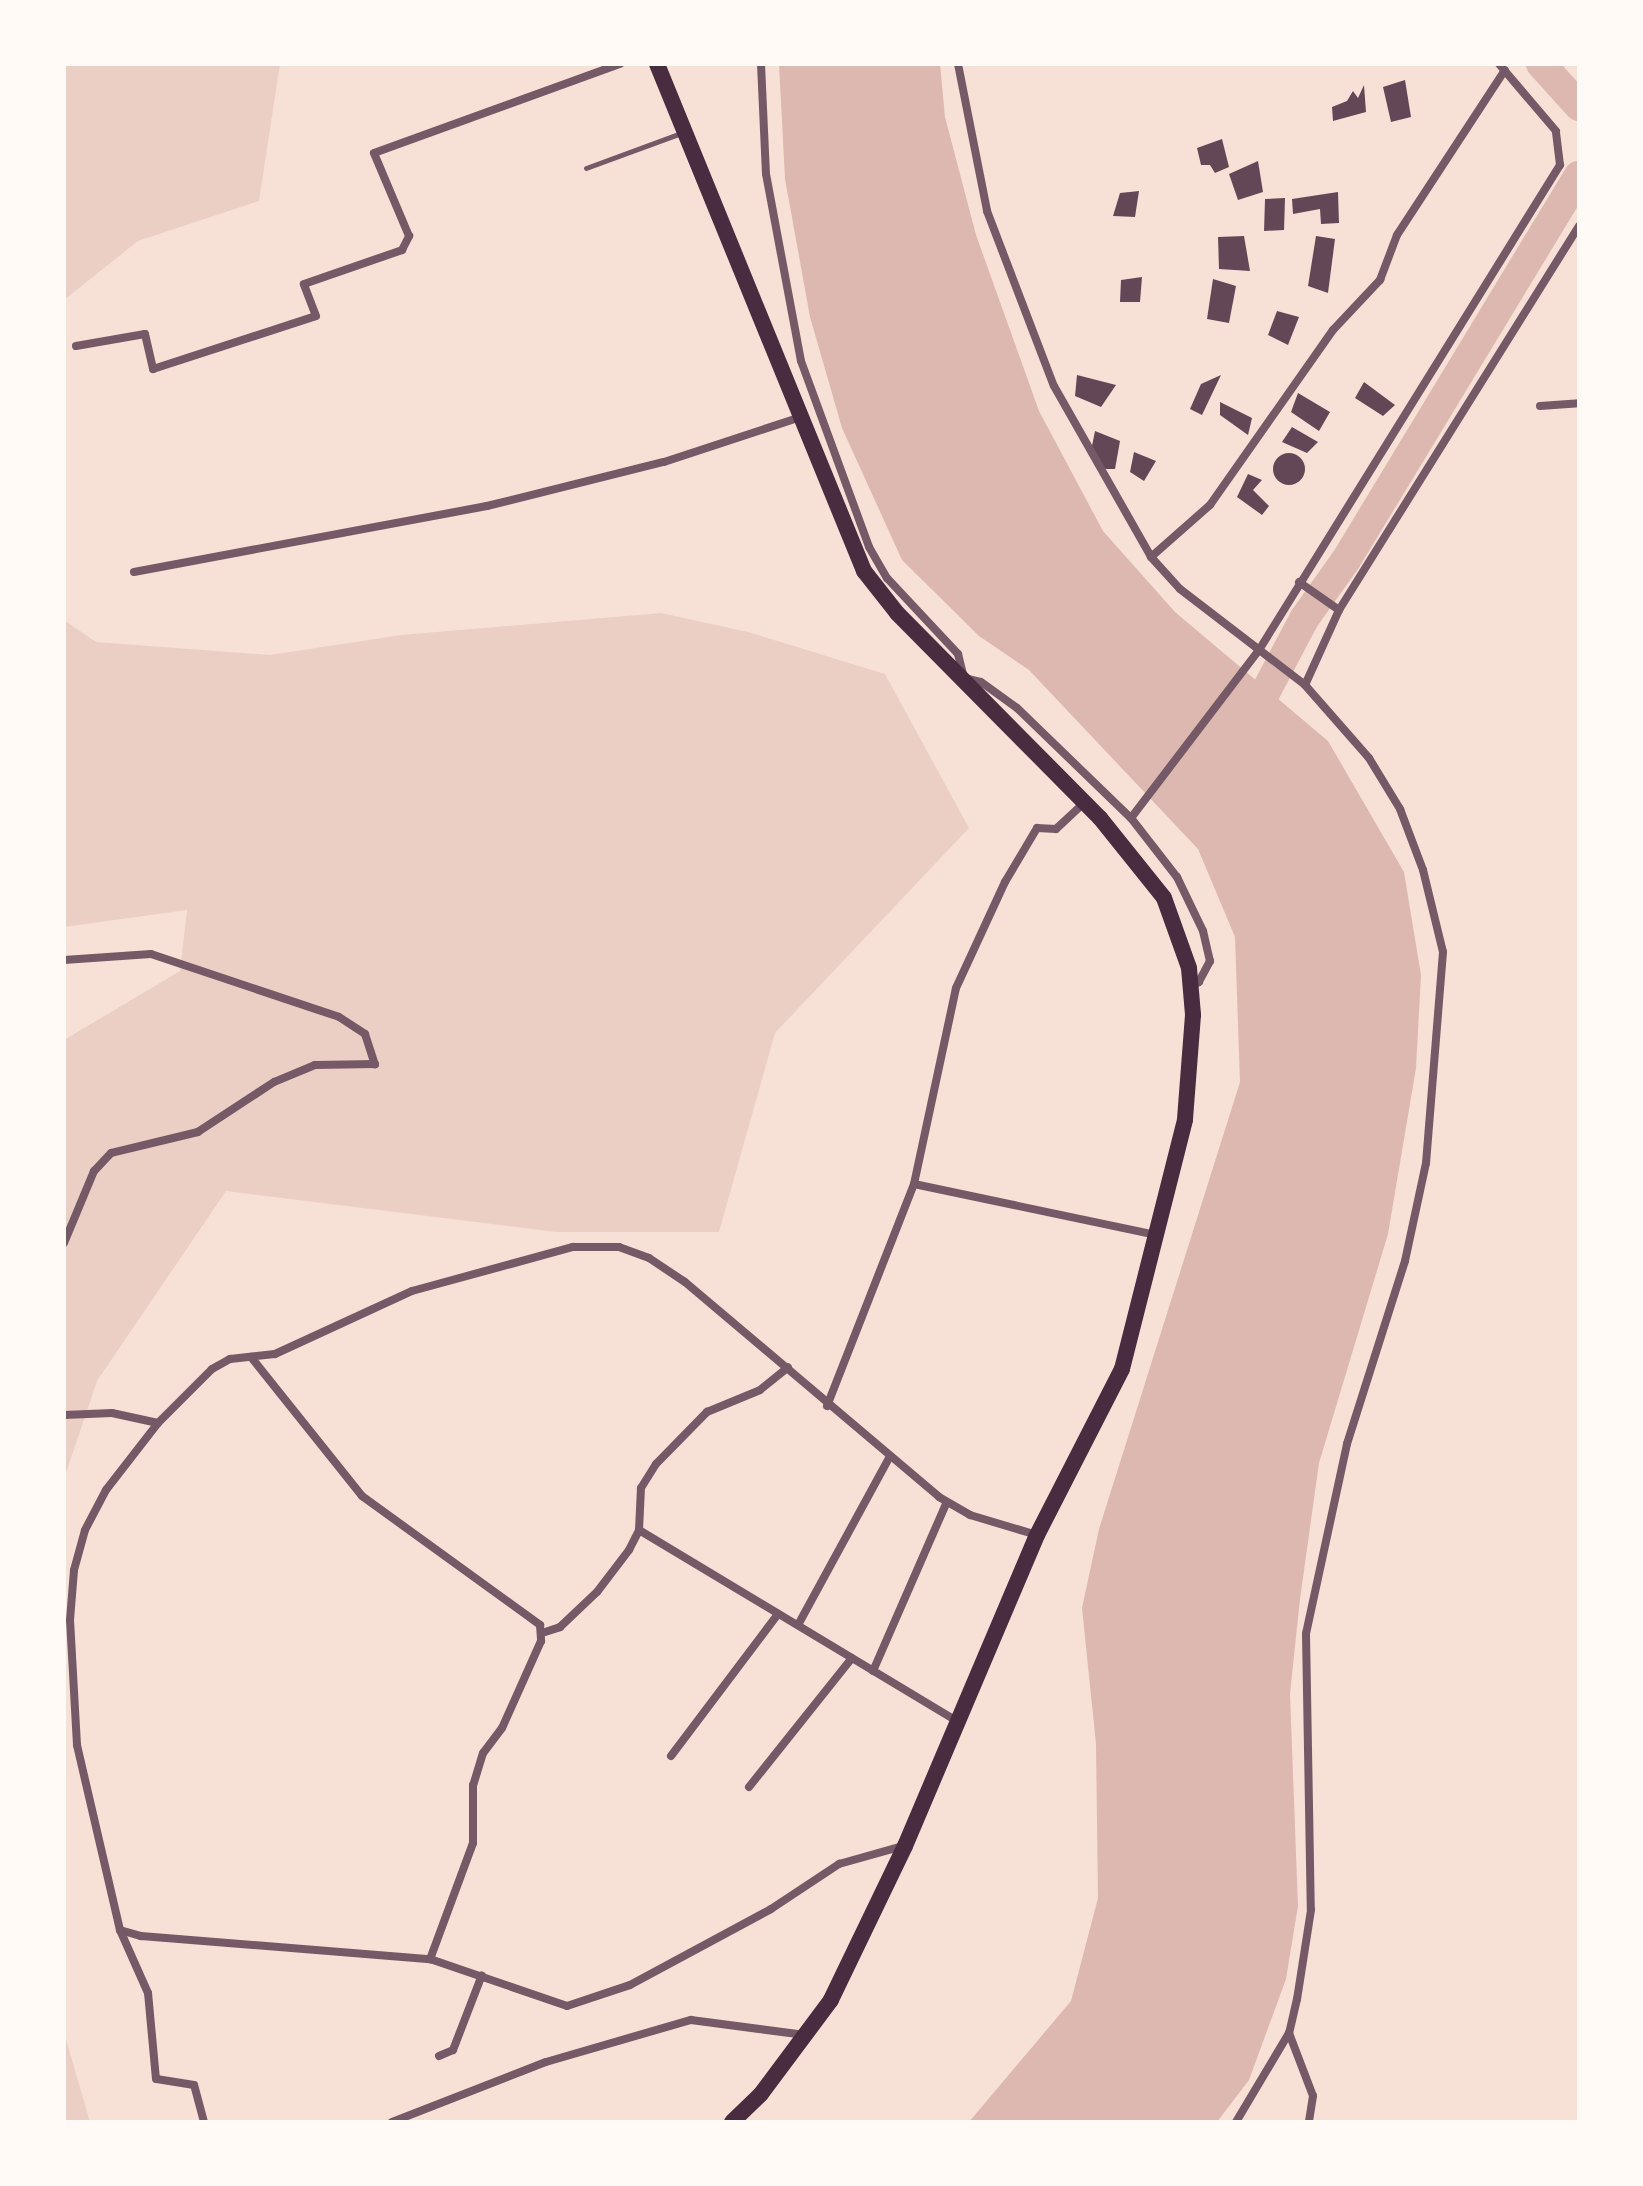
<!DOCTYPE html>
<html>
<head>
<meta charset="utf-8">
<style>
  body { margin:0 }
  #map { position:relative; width:1643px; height:2186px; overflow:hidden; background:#f7e1d7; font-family:Roboto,sans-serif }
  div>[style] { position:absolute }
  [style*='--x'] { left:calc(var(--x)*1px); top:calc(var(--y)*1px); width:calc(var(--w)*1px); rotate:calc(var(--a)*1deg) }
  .green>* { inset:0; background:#ebcfc5 }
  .water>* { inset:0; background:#dcb8b0 }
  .river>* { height:30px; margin:-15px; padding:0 15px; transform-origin:15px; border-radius:15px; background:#dcb8b0 }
  .building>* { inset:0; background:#644757 }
  .round { border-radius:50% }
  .service>* { height:5px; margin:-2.5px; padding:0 2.5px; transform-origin:2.5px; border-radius:2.5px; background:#755966 }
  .minor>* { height:8px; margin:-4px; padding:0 4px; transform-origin:4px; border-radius:4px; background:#755966 }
  .trunk>* { height:16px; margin:-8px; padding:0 8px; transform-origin:8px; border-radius:8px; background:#4a2c40 }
  span { translate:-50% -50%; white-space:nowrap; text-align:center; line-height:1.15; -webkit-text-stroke:6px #fffaf5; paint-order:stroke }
  .frame { position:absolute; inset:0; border:66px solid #fffaf5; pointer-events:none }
</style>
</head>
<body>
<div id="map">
  <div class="green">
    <div style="clip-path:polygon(64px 64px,280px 64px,259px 201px,138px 241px,64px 300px)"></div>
    <div style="clip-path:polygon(661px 613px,748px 632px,885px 674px,969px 828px,775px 1033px,719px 1232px,556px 1232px,226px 1191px,97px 1381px,64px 1479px,64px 1040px,180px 971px,187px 910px,64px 927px,64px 620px,96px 642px,270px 655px,401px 635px)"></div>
    <div style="clip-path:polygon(64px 2032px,90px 2122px,64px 2122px)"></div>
  </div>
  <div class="water">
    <div style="clip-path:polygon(779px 64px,940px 64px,945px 117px,976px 235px,1039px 411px,1103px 531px,1175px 612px,1328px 741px,1404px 872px,1421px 975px,1416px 1068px,1388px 1234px,1319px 1463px,1300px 1599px,1290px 1694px,1298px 1906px,1286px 1979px,1249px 2080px,1217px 2122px,969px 2122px,1071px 2001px,1098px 1898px,1096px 1744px,1082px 1608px,1099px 1529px,1240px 1082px,1235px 937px,1198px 849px,1029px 670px,979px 636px,902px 560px,842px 428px,810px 317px,785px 179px)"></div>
  </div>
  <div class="river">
    <div style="--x:1541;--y:64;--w:57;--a:47.9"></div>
    <div style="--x:1249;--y:723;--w:118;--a:-62.1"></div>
    <div style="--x:1304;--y:619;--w:72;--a:-54.6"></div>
    <div style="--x:1346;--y:560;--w:449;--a:-58.8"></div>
  </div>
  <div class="building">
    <div style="clip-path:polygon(1405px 80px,1411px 117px,1391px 122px,1383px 87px)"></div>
    <div style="clip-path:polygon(1364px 85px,1366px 112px,1333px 121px,1332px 107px,1347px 101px,1353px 91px,1358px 98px)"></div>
    <div style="clip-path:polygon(1222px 139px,1229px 167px,1215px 173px,1210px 165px,1201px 165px,1197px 148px)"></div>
    <div style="clip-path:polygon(1258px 161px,1263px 192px,1238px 200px,1229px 174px)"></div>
    <div style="clip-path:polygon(1139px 191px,1135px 217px,1113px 216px,1120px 193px)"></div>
    <div style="clip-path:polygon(1338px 192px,1339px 223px,1321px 224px,1320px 209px,1293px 214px,1292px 199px)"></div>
    <div style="clip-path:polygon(1285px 198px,1284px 230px,1264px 231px,1265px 199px)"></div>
    <div style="clip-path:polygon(1244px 236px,1250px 271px,1219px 269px,1218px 237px)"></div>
    <div style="clip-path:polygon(1316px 236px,1335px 239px,1328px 293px,1308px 286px)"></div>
    <div style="clip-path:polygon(1142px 277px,1140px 302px,1120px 302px,1121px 280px)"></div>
    <div style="clip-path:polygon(1213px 279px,1236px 286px,1229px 323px,1207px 319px)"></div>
    <div style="clip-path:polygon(1277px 311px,1299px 317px,1288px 345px,1268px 335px)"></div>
    <div style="clip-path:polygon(1077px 375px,1116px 385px,1101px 407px,1075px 396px)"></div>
    <div style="clip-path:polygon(1221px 375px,1202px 415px,1190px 409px,1201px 384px)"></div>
    <div style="clip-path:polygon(1364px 382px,1395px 405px,1383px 416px,1355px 398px)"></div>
    <div style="clip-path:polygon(1298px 393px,1330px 412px,1319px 431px,1291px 412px)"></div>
    <div style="clip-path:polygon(1220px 402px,1252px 418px,1248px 435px,1220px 415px)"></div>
    <div style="clip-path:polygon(1292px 427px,1318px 442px,1307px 453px,1282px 442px)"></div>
    <div style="clip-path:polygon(1095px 431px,1120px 441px,1115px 469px,1102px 469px,1091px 451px)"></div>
    <div style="clip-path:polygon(1134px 452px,1156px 461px,1144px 481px,1130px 472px)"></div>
    <div class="round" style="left:1273px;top:453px;width:32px;height:32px"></div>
    <div style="clip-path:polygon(1248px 474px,1262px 480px,1253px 490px,1269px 506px,1262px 515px,1237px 497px)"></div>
  </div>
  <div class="service">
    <div style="--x:586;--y:168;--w:104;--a:-20.2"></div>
  </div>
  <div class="minor">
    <div style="--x:761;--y:64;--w:110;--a:87.4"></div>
    <div style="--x:766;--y:174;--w:190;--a:79.4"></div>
    <div style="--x:801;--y:361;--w:198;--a:69.9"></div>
    <div style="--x:869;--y:547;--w:36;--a:60"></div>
    <div style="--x:887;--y:578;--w:104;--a:46.9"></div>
    <div style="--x:958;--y:654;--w:25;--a:76"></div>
    <div style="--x:964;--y:678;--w:17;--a:13"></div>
    <div style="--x:981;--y:682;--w:44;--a:35.8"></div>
    <div style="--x:1017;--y:708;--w:158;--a:44"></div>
    <div style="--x:1131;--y:818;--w:75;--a:52.1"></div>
    <div style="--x:1177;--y:877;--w:60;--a:64.3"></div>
    <div style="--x:1203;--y:931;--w:31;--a:77"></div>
    <div style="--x:1210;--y:961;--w:24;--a:118"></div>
    <div style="--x:1199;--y:982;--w:9;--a:153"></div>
    <div style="--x:958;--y:64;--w:150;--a:78.8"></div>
    <div style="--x:987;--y:211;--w:187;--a:69.1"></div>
    <div style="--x:1054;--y:386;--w:197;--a:60.4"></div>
    <div style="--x:1151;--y:557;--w:43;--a:47.8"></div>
    <div style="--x:1180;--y:589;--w:158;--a:37.5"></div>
    <div style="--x:1305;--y:685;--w:97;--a:48.8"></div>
    <div style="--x:1369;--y:758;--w:60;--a:58.7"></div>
    <div style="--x:1400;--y:809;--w:65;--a:69.3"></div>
    <div style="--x:1423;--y:870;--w:84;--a:76.3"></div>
    <div style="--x:1443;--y:952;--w:212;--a:94.6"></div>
    <div style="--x:1426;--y:1163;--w:100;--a:102.1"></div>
    <div style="--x:1405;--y:1261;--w:192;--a:107.6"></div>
    <div style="--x:1347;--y:1444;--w:194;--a:102.2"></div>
    <div style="--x:1306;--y:1634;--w:276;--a:89"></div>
    <div style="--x:1311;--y:1910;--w:90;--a:98.9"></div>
    <div style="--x:1297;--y:1999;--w:35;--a:103"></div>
    <div style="--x:1289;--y:2033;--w:104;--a:120.8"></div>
    <div style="--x:76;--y:346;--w:70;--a:-9.9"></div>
    <div style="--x:145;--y:334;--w:36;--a:77"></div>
    <div style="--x:153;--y:369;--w:171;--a:-18"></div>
    <div style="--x:316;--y:316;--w:34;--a:-111"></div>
    <div style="--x:304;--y:284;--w:104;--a:-19.1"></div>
    <div style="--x:402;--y:250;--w:16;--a:-63"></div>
    <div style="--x:409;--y:236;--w:90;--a:-112.9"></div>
    <div style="--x:374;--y:153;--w:262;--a:-19.9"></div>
    <div style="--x:1540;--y:406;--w:39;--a:-4"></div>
    <div style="--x:1151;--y:557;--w:79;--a:-41.4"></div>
    <div style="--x:1210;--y:505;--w:214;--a:-54.9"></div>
    <div style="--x:1333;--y:330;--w:69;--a:-46.8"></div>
    <div style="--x:1380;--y:280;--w:48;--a:-69.3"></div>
    <div style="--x:1397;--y:235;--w:197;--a:-56.8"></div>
    <div style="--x:134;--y:572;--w:359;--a:-10.6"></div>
    <div style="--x:487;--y:506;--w:182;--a:-14"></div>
    <div style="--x:664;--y:462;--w:144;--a:-18.2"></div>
    <div style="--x:1299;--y:582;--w:49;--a:35"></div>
    <div style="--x:1305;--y:685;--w:82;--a:-65.6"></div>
    <div style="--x:1339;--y:610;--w:453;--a:-58"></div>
    <div style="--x:1131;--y:818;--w:211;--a:-52.7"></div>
    <div style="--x:1259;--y:650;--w:571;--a:-58.18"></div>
    <div style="--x:1560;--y:165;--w:34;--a:-97"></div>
    <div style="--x:1556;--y:131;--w:88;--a:-130.4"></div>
    <div style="--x:64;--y:960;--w:87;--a:-3.9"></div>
    <div style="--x:151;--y:954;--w:198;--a:18.5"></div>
    <div style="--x:339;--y:1017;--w:31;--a:33"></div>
    <div style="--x:365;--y:1034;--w:32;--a:72"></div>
    <div style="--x:375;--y:1064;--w:60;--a:179"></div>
    <div style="--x:315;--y:1065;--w:44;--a:157.5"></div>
    <div style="--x:274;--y:1082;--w:91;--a:146.7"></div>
    <div style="--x:198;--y:1132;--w:89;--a:166.4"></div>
    <div style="--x:111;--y:1153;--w:25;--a:133"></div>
    <div style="--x:94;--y:1171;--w:78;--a:112.6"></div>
    <div style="--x:914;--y:1184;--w:247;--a:11.9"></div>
    <div style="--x:251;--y:1357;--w:178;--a:51.4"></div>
    <div style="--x:362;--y:1496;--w:220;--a:35.9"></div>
    <div style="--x:540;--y:1625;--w:16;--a:86"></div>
    <div style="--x:541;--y:1641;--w:95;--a:114.1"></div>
    <div style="--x:502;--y:1728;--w:31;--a:127"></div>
    <div style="--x:483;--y:1753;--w:34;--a:107"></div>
    <div style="--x:473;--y:1785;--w:58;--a:90"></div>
    <div style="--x:473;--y:1843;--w:124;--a:110.3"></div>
    <div style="--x:827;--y:1406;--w:238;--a:-68.6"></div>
    <div style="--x:914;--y:1184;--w:200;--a:-77.9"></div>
    <div style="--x:956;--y:988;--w:117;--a:-65.2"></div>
    <div style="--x:1005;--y:882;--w:63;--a:-59.3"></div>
    <div style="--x:1037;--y:828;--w:19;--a:3"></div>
    <div style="--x:1056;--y:829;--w:38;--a:-43"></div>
    <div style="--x:64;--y:1415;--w:48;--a:-2.4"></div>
    <div style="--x:112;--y:1413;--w:47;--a:12.3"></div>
    <div style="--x:639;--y:1530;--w:371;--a:31"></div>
    <div style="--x:798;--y:1625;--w:190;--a:-61.4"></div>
    <div style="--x:542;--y:1633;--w:19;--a:-18"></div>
    <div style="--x:560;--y:1627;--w:51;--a:-43.4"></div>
    <div style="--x:597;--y:1592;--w:53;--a:-52.7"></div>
    <div style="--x:629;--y:1550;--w:22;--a:-63"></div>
    <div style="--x:639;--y:1530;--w:42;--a:-87.3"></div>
    <div style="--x:641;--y:1488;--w:28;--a:-58"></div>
    <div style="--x:656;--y:1464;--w:73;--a:-45.6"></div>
    <div style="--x:707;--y:1412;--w:57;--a:-22.5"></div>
    <div style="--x:760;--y:1390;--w:36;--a:-39"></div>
    <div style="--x:873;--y:1671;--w:184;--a:-66.4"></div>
    <div style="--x:671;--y:1756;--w:178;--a:-53"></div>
    <div style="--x:749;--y:1787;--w:165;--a:-51.4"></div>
    <div style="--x:120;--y:1930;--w:22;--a:16"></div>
    <div style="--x:141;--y:1936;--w:290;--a:4.6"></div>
    <div style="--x:430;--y:1959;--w:145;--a:18.9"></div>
    <div style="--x:567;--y:2006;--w:66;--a:-18.4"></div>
    <div style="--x:630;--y:1985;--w:160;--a:-28.3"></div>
    <div style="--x:771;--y:1909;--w:82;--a:-33.5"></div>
    <div style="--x:839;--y:1864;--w:66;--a:-15.7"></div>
    <div style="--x:1289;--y:2033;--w:67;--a:69.1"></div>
    <div style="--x:1313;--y:2096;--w:26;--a:99"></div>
    <div style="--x:439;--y:2056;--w:15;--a:-23"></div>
    <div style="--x:453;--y:2050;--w:80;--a:-68.9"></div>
    <div style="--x:204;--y:2122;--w:38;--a:-105"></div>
    <div style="--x:194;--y:2085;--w:38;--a:-171"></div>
    <div style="--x:156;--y:2079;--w:86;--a:-95.3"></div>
    <div style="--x:148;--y:1993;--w:69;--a:-114"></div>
    <div style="--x:120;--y:1930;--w:190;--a:-103.1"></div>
    <div style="--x:77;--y:1745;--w:125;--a:-93.2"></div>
    <div style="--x:70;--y:1620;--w:50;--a:-85.4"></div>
    <div style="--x:74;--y:1570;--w:41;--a:-74.6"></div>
    <div style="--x:85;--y:1530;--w:45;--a:-62.3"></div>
    <div style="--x:106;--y:1490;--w:85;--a:-52.2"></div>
    <div style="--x:158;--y:1423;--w:76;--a:-45"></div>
    <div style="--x:212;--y:1369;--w:21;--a:-29"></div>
    <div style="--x:230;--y:1359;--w:45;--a:-6.3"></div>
    <div style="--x:275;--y:1354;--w:151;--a:-24.7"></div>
    <div style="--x:412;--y:1291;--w:167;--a:-15.3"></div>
    <div style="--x:573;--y:1247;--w:46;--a:0"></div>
    <div style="--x:619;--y:1247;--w:32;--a:20"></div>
    <div style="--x:649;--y:1258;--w:43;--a:33.7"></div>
    <div style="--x:685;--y:1282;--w:333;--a:40.2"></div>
    <div style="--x:939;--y:1497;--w:36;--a:30"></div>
    <div style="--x:970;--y:1515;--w:70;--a:16.6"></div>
    <div style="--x:392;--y:2122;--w:165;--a:-21.3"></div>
    <div style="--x:546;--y:2062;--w:151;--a:-16.2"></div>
    <div style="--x:691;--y:2020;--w:115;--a:7.5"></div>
  </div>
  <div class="trunk">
    <div style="--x:657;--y:64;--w:548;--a:67.79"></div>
    <div style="--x:864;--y:571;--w:53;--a:51.8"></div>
    <div style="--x:897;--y:613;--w:289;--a:45.3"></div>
    <div style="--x:1100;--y:818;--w:102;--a:51.3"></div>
    <div style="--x:1164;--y:898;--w:74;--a:70.3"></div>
    <div style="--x:1189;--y:968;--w:47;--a:85.1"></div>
    <div style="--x:1193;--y:1015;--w:105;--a:94.4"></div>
    <div style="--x:1185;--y:1120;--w:257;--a:104.2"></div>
    <div style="--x:1122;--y:1369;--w:186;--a:117.1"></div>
    <div style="--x:1037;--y:1535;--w:338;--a:113"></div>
    <div style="--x:905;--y:1846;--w:171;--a:115.7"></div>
    <div style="--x:831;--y:2000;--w:117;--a:126.7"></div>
    <div style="--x:761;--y:2094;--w:40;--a:136"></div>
  </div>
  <div class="frame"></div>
</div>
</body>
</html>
